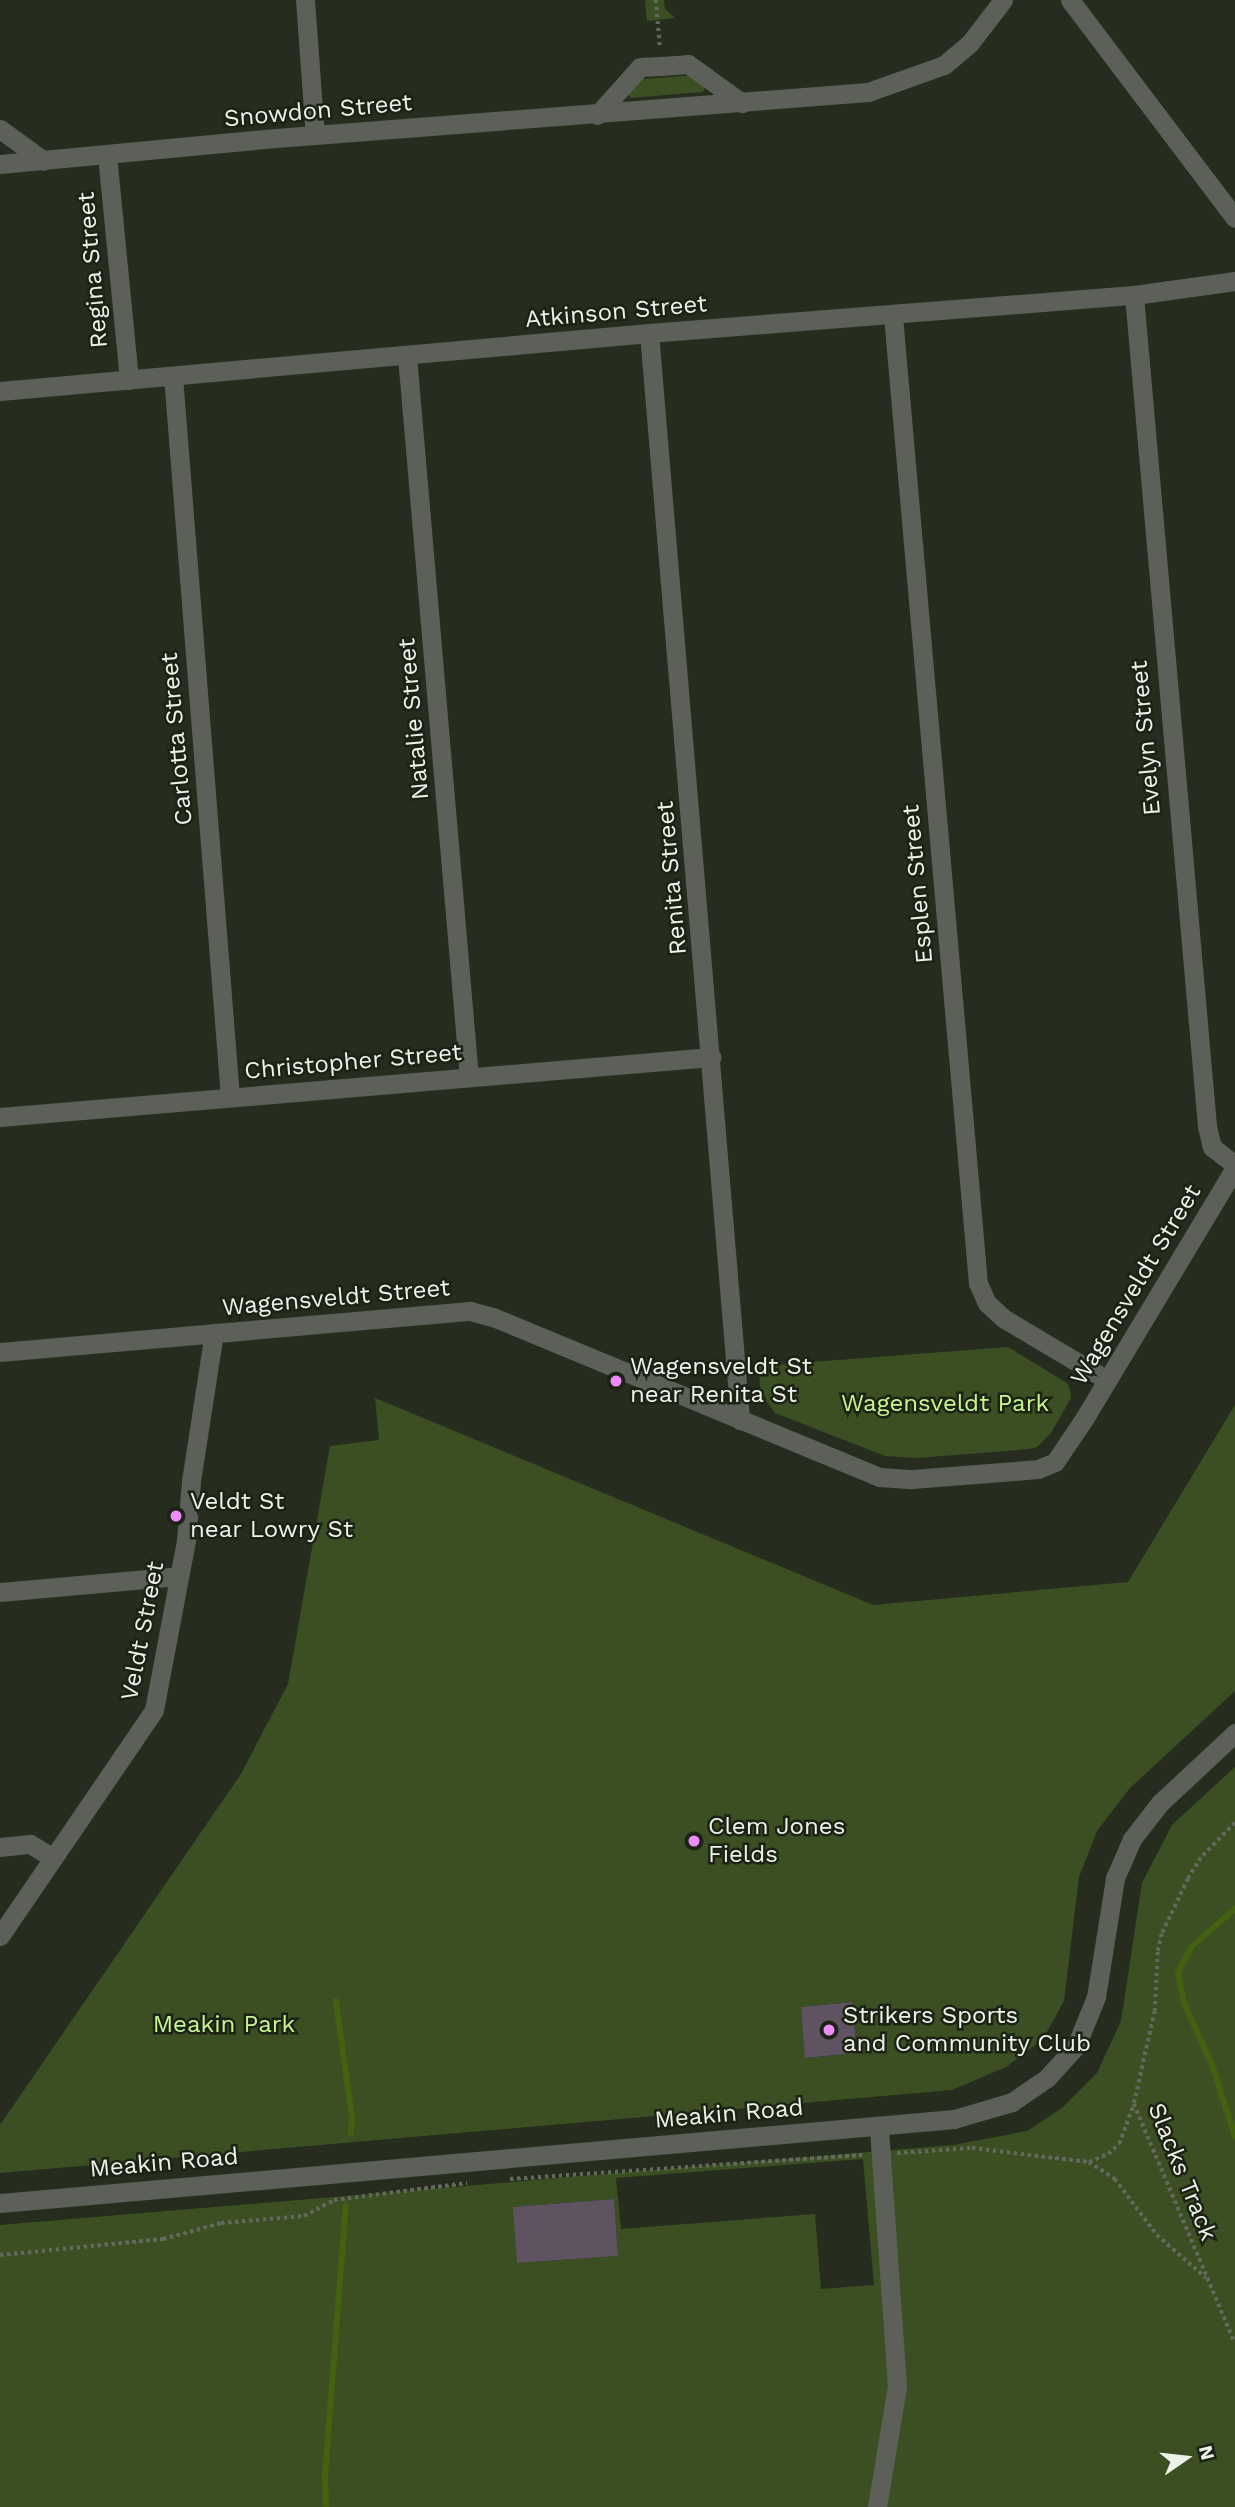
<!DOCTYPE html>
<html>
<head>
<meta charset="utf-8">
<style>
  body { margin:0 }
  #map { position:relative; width:1235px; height:2507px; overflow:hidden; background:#262d1e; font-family:"Work Sans",sans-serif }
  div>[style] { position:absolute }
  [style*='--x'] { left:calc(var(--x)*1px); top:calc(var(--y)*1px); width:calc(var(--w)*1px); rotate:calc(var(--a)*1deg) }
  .green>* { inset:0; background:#3b4f23 }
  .stream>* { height:6px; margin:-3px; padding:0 3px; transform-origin:3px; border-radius:3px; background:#426210 }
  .building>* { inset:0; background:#605361 }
  .path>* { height:3.5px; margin-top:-1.75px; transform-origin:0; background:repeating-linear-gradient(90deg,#63695c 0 3.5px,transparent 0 7px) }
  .minor>* { height:19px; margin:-9.5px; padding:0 9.5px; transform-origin:9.5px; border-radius:9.5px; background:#5d6059 }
  .dots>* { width:19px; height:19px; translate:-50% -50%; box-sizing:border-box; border:4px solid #1c2315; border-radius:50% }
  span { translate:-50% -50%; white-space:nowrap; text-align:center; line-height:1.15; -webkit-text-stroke:5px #1c2315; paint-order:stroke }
  .street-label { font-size:24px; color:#eef3ea }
  .poi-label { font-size:24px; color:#eef3ea }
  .left { translate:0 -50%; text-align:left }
  .park-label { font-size:24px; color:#c7f68e }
  .north { position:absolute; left:1151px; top:2423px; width:70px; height:70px; -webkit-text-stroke:5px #1c2315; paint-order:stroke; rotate:76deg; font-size:19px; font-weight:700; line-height:28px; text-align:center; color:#eef3ea }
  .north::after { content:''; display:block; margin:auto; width:24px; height:32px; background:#eef3ea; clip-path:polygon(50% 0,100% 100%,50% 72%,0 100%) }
</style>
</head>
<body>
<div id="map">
  <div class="green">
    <div style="clip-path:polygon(645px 0,664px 0,665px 9px,675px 18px,647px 21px)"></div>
    <div style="clip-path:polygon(696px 75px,705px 87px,703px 92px,630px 98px,628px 93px,643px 79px)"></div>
    <div style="clip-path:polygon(1008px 1347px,1067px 1383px,1070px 1390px,1071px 1398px,1051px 1433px,1037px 1447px,1029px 1449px,917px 1458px,885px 1456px,775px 1413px,761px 1394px,758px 1366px)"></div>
    <div style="clip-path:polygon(evenodd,375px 1398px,873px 1605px,1128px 1582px,1235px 1405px,1235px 1691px,1129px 1789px,1097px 1831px,1079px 1877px,1064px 2001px,1043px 2039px,1006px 2067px,952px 2090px,0 2173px,0 2125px,241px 1774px,288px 1684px,330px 1446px,379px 1440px,375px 1398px,852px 2002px,857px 2053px,806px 2058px,801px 2007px,852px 2002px)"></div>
    <div style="clip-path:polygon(evenodd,1235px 1767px,1235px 2507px,0 2507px,0 2225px,953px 2145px,1027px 2131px,1062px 2108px,1097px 2073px,1121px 2021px,1142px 1883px,1172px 1825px,1235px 1767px,863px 2159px,874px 2285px,821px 2289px,815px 2214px,621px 2229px,616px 2178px,863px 2159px,1235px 1767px,614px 2199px,618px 2256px,517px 2263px,514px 2207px,614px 2199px)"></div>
  </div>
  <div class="stream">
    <div style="--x:1235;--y:1909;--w:57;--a:139.3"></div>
    <div style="--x:1192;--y:1946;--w:30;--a:118"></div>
    <div style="--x:1178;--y:1972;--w:32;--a:79"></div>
    <div style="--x:1184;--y:2003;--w:68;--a:65.7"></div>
    <div style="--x:1212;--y:2065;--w:75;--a:72.1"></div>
    <div style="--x:336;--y:2001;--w:118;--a:82.2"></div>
    <div style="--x:352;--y:2118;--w:15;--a:94"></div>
    <div style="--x:326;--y:2507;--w:31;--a:-92"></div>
    <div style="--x:325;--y:2476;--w:271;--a:-85.6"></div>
  </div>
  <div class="building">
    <div style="clip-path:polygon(852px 2002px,857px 2053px,805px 2058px,801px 2007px)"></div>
    <div style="clip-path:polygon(614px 2199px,618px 2256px,517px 2263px,513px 2207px)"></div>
  </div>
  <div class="path">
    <div style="--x:656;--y:0;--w:47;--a:85.1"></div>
    <div style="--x:1235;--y:1823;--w:49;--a:134.2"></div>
    <div style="--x:1201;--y:1858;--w:25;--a:122"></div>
    <div style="--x:1188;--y:1879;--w:61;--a:115.3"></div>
    <div style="--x:1162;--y:1934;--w:18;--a:103"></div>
    <div style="--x:1158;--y:1952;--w:59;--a:92.9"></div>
    <div style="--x:1155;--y:2011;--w:95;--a:102.7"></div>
    <div style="--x:1134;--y:2104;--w:259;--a:67.1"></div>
    <div style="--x:897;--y:2153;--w:75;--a:-3.8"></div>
    <div style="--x:972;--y:2148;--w:118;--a:6.8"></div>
    <div style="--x:1089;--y:2162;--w:31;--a:33"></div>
    <div style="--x:1115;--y:2179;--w:70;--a:53.1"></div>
    <div style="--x:1157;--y:2235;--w:65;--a:41.3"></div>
    <div style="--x:1089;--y:2162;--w:21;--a:-23"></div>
    <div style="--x:1108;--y:2154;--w:15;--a:-42"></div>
    <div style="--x:1119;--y:2144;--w:40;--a:-69.8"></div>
    <div style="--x:510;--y:2179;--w:353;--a:-3.9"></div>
    <div style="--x:0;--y:2255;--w:164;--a:-5.6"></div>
    <div style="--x:163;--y:2239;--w:60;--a:-15.4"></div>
    <div style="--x:221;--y:2223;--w:83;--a:-4.8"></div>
    <div style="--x:304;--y:2216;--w:34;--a:-28"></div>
    <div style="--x:334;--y:2200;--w:134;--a:-7.3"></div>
  </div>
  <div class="minor">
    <div style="--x:305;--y:0;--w:135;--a:85.8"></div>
    <div style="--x:1070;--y:0;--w:273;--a:52.9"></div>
    <div style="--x:597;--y:115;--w:64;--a:-48.1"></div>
    <div style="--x:640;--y:67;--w:21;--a:-3"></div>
    <div style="--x:661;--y:66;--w:27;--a:-4"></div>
    <div style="--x:688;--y:64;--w:67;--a:35.8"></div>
    <div style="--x:0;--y:129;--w:54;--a:36"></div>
    <div style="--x:107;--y:155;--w:226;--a:84.4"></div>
    <div style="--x:0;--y:164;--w:277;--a:-5.4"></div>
    <div style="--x:276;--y:138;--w:594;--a:-4.44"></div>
    <div style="--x:868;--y:92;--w:81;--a:-19.6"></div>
    <div style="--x:944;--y:65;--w:34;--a:-40"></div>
    <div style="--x:970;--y:43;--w:54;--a:-52.5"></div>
    <div style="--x:1134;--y:295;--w:834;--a:84.98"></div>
    <div style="--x:1207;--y:1126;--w:22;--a:77"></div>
    <div style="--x:1212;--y:1147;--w:29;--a:38"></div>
    <div style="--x:893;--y:316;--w:971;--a:84.98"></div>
    <div style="--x:978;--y:1283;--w:22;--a:66"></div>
    <div style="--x:987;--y:1303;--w:22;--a:43"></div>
    <div style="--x:1003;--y:1318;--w:121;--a:30.8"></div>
    <div style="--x:649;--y:333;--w:1091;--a:85.21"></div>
    <div style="--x:407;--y:356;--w:724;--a:85.09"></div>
    <div style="--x:173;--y:376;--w:723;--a:85.48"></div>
    <div style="--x:0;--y:391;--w:652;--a:-5.11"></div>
    <div style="--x:649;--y:333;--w:486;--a:-4.5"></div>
    <div style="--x:1134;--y:295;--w:102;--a:-7.9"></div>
    <div style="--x:0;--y:1117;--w:714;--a:-4.82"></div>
    <div style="--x:0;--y:1352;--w:472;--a:-5"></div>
    <div style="--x:470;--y:1311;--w:24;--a:15"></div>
    <div style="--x:493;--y:1317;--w:419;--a:22.5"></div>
    <div style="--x:880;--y:1477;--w:32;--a:4"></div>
    <div style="--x:912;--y:1479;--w:126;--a:-4.5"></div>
    <div style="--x:1038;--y:1469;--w:18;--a:-22"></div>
    <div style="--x:1055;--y:1462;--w:52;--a:-56"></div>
    <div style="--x:1084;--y:1419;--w:293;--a:-59"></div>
    <div style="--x:0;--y:1592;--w:179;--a:-5.1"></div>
    <div style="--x:0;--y:1847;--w:30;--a:-6"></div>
    <div style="--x:30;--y:1844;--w:27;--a:31"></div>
    <div style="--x:0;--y:1936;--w:273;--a:-55.7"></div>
    <div style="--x:154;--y:1710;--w:172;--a:-79.3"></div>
    <div style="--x:186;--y:1541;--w:60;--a:-85.2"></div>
    <div style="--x:191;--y:1481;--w:150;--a:-81.2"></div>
    <div style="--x:0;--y:2203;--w:958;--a:-5.03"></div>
    <div style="--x:954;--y:2119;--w:60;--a:-16.3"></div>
    <div style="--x:1012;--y:2102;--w:42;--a:-34.4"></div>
    <div style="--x:1047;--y:2078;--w:43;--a:-47.8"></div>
    <div style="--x:1076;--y:2046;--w:53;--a:-67.8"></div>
    <div style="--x:1096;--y:1997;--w:121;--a:-80.9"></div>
    <div style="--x:1115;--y:1878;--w:43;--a:-66.4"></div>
    <div style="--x:1132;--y:1839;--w:46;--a:-52.1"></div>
    <div style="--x:1160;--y:1803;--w:103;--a:-43"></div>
    <div style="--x:877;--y:2507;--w:123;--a:-80.6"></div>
    <div style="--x:897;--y:2386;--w:261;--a:-94"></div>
  </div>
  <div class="dots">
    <div style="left:616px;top:1381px;background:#ed8cf9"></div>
    <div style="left:176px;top:1516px;background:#ed8cf9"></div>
    <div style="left:694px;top:1841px;background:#ed8cf9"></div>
    <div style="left:829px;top:2030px;background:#ed8cf9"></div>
  </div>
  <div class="street-label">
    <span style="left:318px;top:111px;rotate:-5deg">Snowdon Street</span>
    <span style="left:93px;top:270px;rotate:-95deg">Regina Street</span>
    <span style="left:616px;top:312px;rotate:-5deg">Atkinson Street</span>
    <span style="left:414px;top:719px;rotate:-95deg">Natalie Street</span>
    <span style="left:1146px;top:738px;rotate:-95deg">Evelyn Street</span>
    <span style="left:177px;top:739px;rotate:-95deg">Carlotta Street</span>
    <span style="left:672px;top:878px;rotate:-95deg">Renita Street</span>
    <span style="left:918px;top:884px;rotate:-95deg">Esplen Street</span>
    <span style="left:353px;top:1062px;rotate:-5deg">Christopher Street</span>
    <span style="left:1136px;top:1285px;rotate:-59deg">Wagensveldt Street</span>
    <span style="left:336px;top:1298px;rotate:-5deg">Wagensveldt Street</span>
    <span style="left:143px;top:1631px;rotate:-79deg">Veldt Street</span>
    <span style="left:729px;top:2114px;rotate:-5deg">Meakin Road</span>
    <span style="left:164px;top:2163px;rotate:-5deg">Meakin Road</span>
    <span style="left:1182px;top:2172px;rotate:68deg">Slacks Track</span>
  </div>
  <div class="poi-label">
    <span class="left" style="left:630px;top:1381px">Wagensveldt St<br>near Renita St</span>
    <span class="left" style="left:190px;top:1516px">Veldt St<br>near Lowry St</span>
    <span class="left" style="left:708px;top:1841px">Clem Jones<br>Fields</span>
    <span class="left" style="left:843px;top:2030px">Strikers Sports<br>and Community Club</span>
  </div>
  <div class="park-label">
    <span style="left:945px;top:1404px">Wagensveldt Park</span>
    <span style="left:224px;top:2025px">Meakin Park</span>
  </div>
  <div class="north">N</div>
</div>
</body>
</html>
